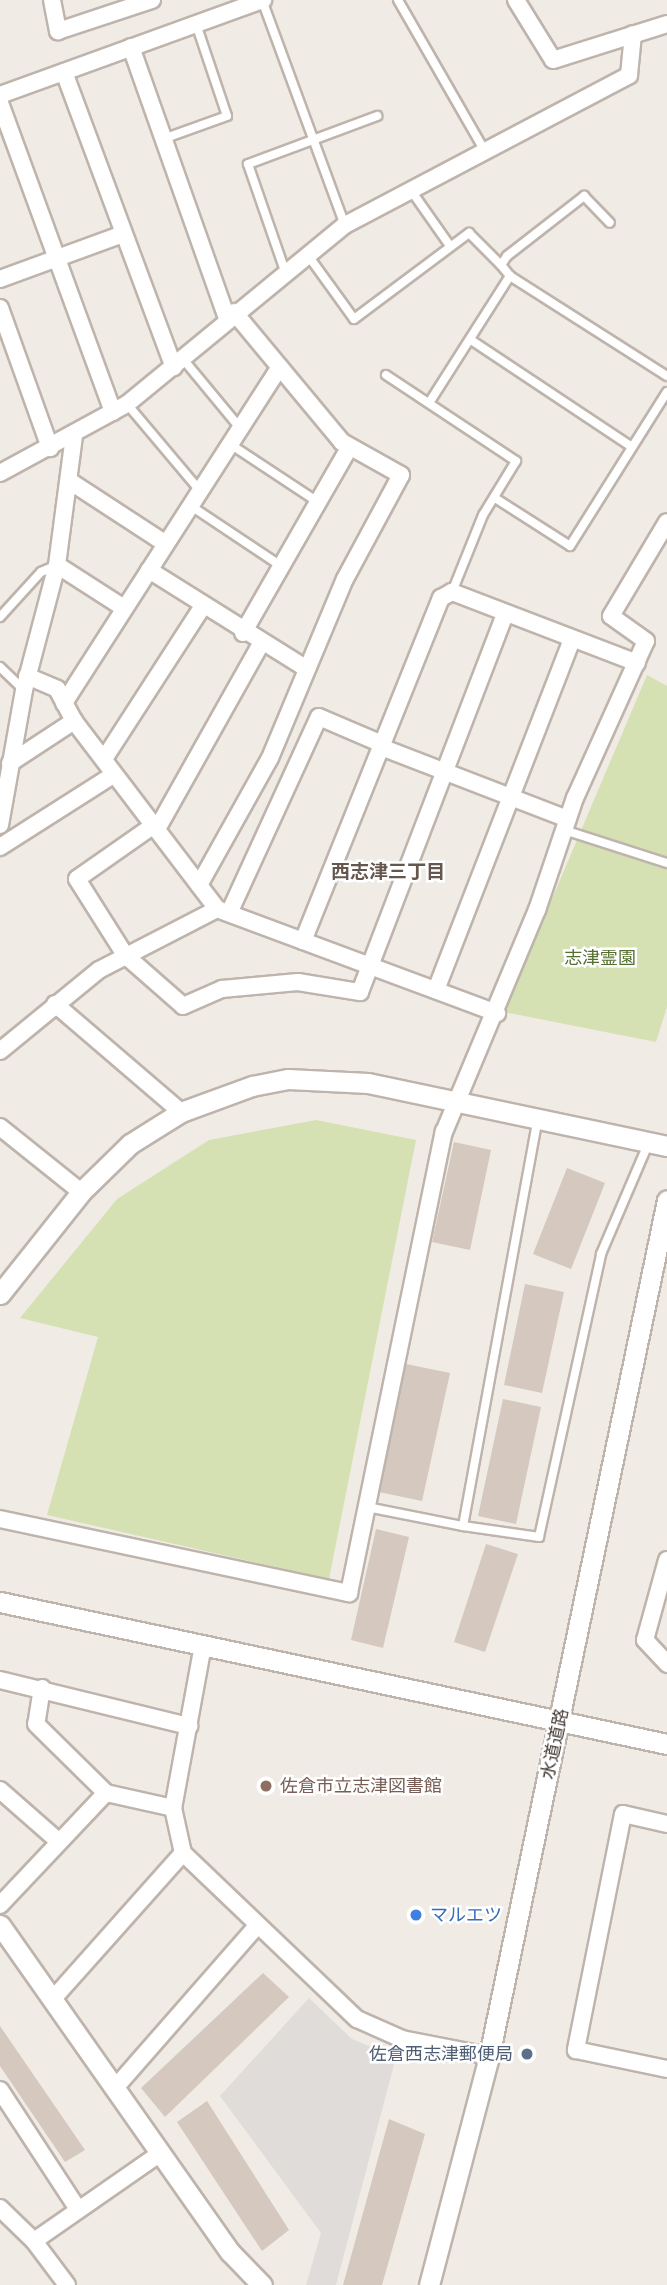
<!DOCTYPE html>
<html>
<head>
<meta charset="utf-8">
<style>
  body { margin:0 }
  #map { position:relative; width:667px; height:2285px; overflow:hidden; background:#f1ebe6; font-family:Signika,"Noto Sans JP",sans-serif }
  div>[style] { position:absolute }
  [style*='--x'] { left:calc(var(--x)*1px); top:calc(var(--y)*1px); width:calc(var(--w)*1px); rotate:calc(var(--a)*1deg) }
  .green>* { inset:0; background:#d5e1b2 }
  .parking>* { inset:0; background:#dfdcda }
  .building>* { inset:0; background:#d4c8bf }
  .roads { filter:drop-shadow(2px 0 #beb4ac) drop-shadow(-2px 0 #beb4ac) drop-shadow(0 2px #beb4ac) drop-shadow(0 -2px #beb4ac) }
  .service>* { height:8px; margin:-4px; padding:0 4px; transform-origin:4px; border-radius:4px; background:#fff }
  .minor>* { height:16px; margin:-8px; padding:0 8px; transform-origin:8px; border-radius:8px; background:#fff }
  .tertiary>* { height:19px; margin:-9.5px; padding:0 9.5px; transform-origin:9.5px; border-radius:9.5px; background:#fff }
  .dots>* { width:19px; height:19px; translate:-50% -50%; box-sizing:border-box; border:4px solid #fff; border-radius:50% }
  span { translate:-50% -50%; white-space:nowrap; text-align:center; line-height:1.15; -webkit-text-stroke:5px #fff; paint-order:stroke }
  .park-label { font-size:18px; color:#536e2f }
  .street-label { font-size:18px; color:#433b36 }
  .education-label { font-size:18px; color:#785e54 }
  .left { translate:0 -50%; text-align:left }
  .shop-label { font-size:18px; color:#366cbe }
  .service-label { font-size:18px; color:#4e5e75 }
  .right { translate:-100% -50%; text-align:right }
  .neighbourhood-label { font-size:19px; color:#65574e; font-weight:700 }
</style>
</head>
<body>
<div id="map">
  <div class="green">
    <div style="clip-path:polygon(647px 675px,667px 686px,667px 1007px,656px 1042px,504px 1012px)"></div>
    <div style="clip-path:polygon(316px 1120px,416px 1140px,329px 1579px,47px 1515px,98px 1337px,20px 1318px,117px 1199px,209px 1140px)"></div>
  </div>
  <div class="parking">
    <div style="clip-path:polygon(309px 1998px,352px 2039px,396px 2057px,336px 2285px,306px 2285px,321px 2233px,220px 2096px)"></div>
  </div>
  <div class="building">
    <div style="clip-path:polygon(454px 1142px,491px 1150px,470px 1250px,432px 1242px)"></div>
    <div style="clip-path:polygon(567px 1168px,605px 1183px,571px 1269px,533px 1254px)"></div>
    <div style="clip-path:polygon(525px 1284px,564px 1292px,542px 1393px,504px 1385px)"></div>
    <div style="clip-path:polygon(406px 1364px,450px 1373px,422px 1501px,379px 1492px)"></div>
    <div style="clip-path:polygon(503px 1399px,541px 1407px,516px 1524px,478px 1516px)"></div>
    <div style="clip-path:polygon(376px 1529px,409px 1537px,383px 1648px,351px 1640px)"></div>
    <div style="clip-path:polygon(486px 1544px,518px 1554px,485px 1652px,454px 1642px)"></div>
    <div style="clip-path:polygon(263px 1973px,289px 1997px,165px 2117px,141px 2088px)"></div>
    <div style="clip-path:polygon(0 2026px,85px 2150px,65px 2162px,0 2066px)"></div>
    <div style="clip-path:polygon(207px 2101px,289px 2230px,262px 2251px,177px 2122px)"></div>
    <div style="clip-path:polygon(389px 2119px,425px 2134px,382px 2285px,343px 2285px)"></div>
  </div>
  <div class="roads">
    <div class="service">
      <div style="--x:262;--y:0;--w:240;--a:69.8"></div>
      <div style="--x:398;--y:0;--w:171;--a:60.1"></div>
      <div style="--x:163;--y:139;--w:68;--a:-19.8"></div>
      <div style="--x:227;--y:116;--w:97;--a:-108.6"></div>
      <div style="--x:410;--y:189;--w:70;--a:54.9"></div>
      <div style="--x:307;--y:254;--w:80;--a:54.1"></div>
      <div style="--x:354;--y:319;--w:144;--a:-36.8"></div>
      <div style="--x:469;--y:233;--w:45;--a:45"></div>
      <div style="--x:285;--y:271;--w:113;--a:-109.1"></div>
      <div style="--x:248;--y:164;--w:138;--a:-20.4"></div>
      <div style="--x:510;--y:276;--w:14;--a:-129"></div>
      <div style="--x:501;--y:265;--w:11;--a:-56"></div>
      <div style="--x:507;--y:256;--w:98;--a:-37.9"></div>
      <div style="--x:584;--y:196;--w:37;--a:46"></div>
      <div style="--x:471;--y:340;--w:193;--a:33.6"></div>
      <div style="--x:183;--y:359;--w:91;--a:50.4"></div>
      <div style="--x:386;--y:375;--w:156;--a:33.5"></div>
      <div style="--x:516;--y:461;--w:63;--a:121.4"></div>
      <div style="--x:483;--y:515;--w:83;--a:111.9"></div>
      <div style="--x:429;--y:403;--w:151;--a:-57.5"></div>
      <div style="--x:510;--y:276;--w:186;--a:32.5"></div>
      <div style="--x:127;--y:404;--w:115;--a:49.9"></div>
      <div style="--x:230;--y:444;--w:105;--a:33.4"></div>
      <div style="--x:495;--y:498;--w:89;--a:32.6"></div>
      <div style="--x:570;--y:546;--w:182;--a:-57.8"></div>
      <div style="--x:191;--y:506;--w:108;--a:33.7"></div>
      <div style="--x:0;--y:617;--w:61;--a:-47.7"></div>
      <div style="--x:41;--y:572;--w:17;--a:-24"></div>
      <div style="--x:0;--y:667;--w:33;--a:44"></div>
      <div style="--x:564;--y:830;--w:108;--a:17.8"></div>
      <div style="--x:367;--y:1507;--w:98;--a:11.2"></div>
      <div style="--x:463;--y:1526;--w:414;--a:-79.6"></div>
      <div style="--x:463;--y:1526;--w:77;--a:8.2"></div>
      <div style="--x:539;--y:1537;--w:290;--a:-77.6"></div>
      <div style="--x:601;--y:1254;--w:122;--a:-66.8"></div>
    </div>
    <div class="minor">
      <div style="--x:52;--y:0;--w:32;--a:79"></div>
      <div style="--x:58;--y:31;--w:99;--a:-18.3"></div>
      <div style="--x:516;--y:0;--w:70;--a:58.3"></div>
      <div style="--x:553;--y:60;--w:120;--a:-17.5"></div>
      <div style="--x:131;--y:47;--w:288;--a:70.5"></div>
      <div style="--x:64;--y:72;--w:315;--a:69.6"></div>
      <div style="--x:0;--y:95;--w:280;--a:-19.9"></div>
      <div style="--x:0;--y:103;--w:329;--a:69.9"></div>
      <div style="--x:0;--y:279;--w:131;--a:-20.1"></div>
      <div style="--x:0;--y:308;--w:149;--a:70.3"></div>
      <div style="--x:0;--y:473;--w:145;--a:-28.5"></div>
      <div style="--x:127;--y:404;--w:282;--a:-39.4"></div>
      <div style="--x:345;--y:225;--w:321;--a:-27.8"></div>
      <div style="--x:629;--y:75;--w:41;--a:-84.4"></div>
      <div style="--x:71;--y:482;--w:113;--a:33.1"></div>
      <div style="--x:57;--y:565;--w:80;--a:32.7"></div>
      <div style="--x:149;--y:570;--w:186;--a:32.1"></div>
      <div style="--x:243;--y:633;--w:213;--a:-60.2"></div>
      <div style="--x:27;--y:676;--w:33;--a:23"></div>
      <div style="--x:57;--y:689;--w:36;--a:62"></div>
      <div style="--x:74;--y:721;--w:236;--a:52.7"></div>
      <div style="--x:64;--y:703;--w:399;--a:-57.3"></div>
      <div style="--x:381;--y:747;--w:200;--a:21.1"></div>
      <div style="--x:104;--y:759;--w:182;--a:-57.1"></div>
      <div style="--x:10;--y:763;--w:77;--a:-33.3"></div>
      <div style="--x:0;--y:825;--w:137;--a:-79.9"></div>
      <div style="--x:24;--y:690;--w:129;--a:-75.2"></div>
      <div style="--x:57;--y:565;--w:130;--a:-82.5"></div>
      <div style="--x:154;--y:825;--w:94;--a:145"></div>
      <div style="--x:77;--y:879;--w:90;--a:57.7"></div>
      <div style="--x:125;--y:955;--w:77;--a:41.3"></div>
      <div style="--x:183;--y:1006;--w:43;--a:-23.6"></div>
      <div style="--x:222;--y:989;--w:76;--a:-5.3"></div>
      <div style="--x:298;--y:982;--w:63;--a:9.2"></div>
      <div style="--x:360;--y:992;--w:405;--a:-69"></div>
      <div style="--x:157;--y:829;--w:212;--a:-60.7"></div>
      <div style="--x:0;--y:847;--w:134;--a:-32.5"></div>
      <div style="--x:199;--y:885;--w:145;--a:-60.8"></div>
      <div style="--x:270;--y:758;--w:194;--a:-67.3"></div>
      <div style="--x:345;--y:579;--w:118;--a:-61.7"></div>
      <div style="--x:401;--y:475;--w:68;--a:-150.8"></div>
      <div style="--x:342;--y:442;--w:169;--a:-129.7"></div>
      <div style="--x:230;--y:911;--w:213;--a:-65.4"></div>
      <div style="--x:319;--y:717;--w:69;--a:23.2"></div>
      <div style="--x:303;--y:941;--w:370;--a:-68.1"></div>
      <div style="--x:441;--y:598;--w:13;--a:-29"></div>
      <div style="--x:452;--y:592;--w:198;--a:21"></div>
      <div style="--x:436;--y:990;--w:376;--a:-68.8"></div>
      <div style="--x:55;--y:1004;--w:166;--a:40.6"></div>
      <div style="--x:0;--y:1051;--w:128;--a:-39.3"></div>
      <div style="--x:99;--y:970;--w:133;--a:-27.3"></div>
      <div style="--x:217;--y:909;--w:299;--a:20.4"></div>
      <div style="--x:0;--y:1127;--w:104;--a:38.7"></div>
      <div style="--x:0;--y:1519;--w:357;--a:12"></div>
      <div style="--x:349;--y:1593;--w:471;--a:-78.4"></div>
      <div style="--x:444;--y:1132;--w:241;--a:-67.3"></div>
      <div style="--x:537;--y:910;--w:118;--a:-71.3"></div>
      <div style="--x:575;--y:798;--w:172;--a:-65.7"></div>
      <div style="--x:646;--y:641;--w:43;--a:-144.5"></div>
      <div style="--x:611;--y:616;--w:109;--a:-59.2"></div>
      <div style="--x:667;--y:1560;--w:83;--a:105.4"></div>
      <div style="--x:645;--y:1640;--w:33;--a:47"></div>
      <div style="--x:203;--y:1645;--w:166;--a:100.4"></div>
      <div style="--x:173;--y:1808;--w:46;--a:77.5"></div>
      <div style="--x:183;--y:1853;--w:240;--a:43.7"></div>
      <div style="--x:357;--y:2019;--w:49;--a:24"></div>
      <div style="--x:402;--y:2039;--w:89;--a:11.1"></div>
      <div style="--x:0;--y:1680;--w:195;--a:13.7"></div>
      <div style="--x:42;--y:1688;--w:36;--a:99"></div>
      <div style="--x:36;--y:1724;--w:98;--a:44.6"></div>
      <div style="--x:0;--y:1790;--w:77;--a:41.3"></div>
      <div style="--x:667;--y:1824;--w:45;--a:-167.2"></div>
      <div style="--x:623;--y:1814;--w:241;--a:101.3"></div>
      <div style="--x:576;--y:2050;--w:93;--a:11.8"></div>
      <div style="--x:0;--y:1905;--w:154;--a:-46.6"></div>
      <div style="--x:106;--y:1793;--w:69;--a:12.6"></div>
      <div style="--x:52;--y:2000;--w:197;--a:-48.3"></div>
      <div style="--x:115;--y:2088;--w:214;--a:-48.8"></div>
      <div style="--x:0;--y:2090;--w:142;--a:56.8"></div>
      <div style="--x:0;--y:2208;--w:47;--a:44.1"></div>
      <div style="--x:34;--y:2241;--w:55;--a:53.1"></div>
      <div style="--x:34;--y:2241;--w:152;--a:-34.8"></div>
    </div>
    <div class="tertiary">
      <div style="--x:0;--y:1294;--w:130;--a:-51.5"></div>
      <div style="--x:81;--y:1192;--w:69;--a:-44.4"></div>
      <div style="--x:130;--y:1144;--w:60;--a:-32.1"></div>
      <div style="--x:181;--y:1112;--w:76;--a:-20.1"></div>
      <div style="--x:252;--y:1086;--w:37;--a:-11"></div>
      <div style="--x:288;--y:1079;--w:80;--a:2.9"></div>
      <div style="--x:368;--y:1083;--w:306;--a:11.9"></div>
      <div style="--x:0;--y:1602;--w:682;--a:12.02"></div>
      <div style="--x:0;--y:1925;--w:400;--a:54.9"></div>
      <div style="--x:230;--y:2252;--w:46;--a:45.9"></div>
      <div style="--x:429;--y:2285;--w:237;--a:-75.3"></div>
      <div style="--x:489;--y:2056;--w:874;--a:-78.25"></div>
    </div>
  </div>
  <div class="dots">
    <div style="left:266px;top:1786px;background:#8d6e63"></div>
    <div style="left:416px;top:1915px;background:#3f7fe0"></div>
    <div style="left:527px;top:2054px;background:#5c6f8a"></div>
  </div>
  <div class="park-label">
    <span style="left:600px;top:958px">志津霊園</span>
  </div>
  <div class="street-label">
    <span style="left:555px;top:1744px;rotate:-78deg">水道道路</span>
  </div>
  <div class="education-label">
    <span class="left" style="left:280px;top:1786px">佐倉市立志津図書館</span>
  </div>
  <div class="shop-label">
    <span class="left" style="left:430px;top:1915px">マルエツ</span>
  </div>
  <div class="service-label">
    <span class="right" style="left:513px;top:2054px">佐倉西志津郵便局</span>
  </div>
  <div class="neighbourhood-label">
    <span style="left:388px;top:873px">西志津三丁目</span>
  </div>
</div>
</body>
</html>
